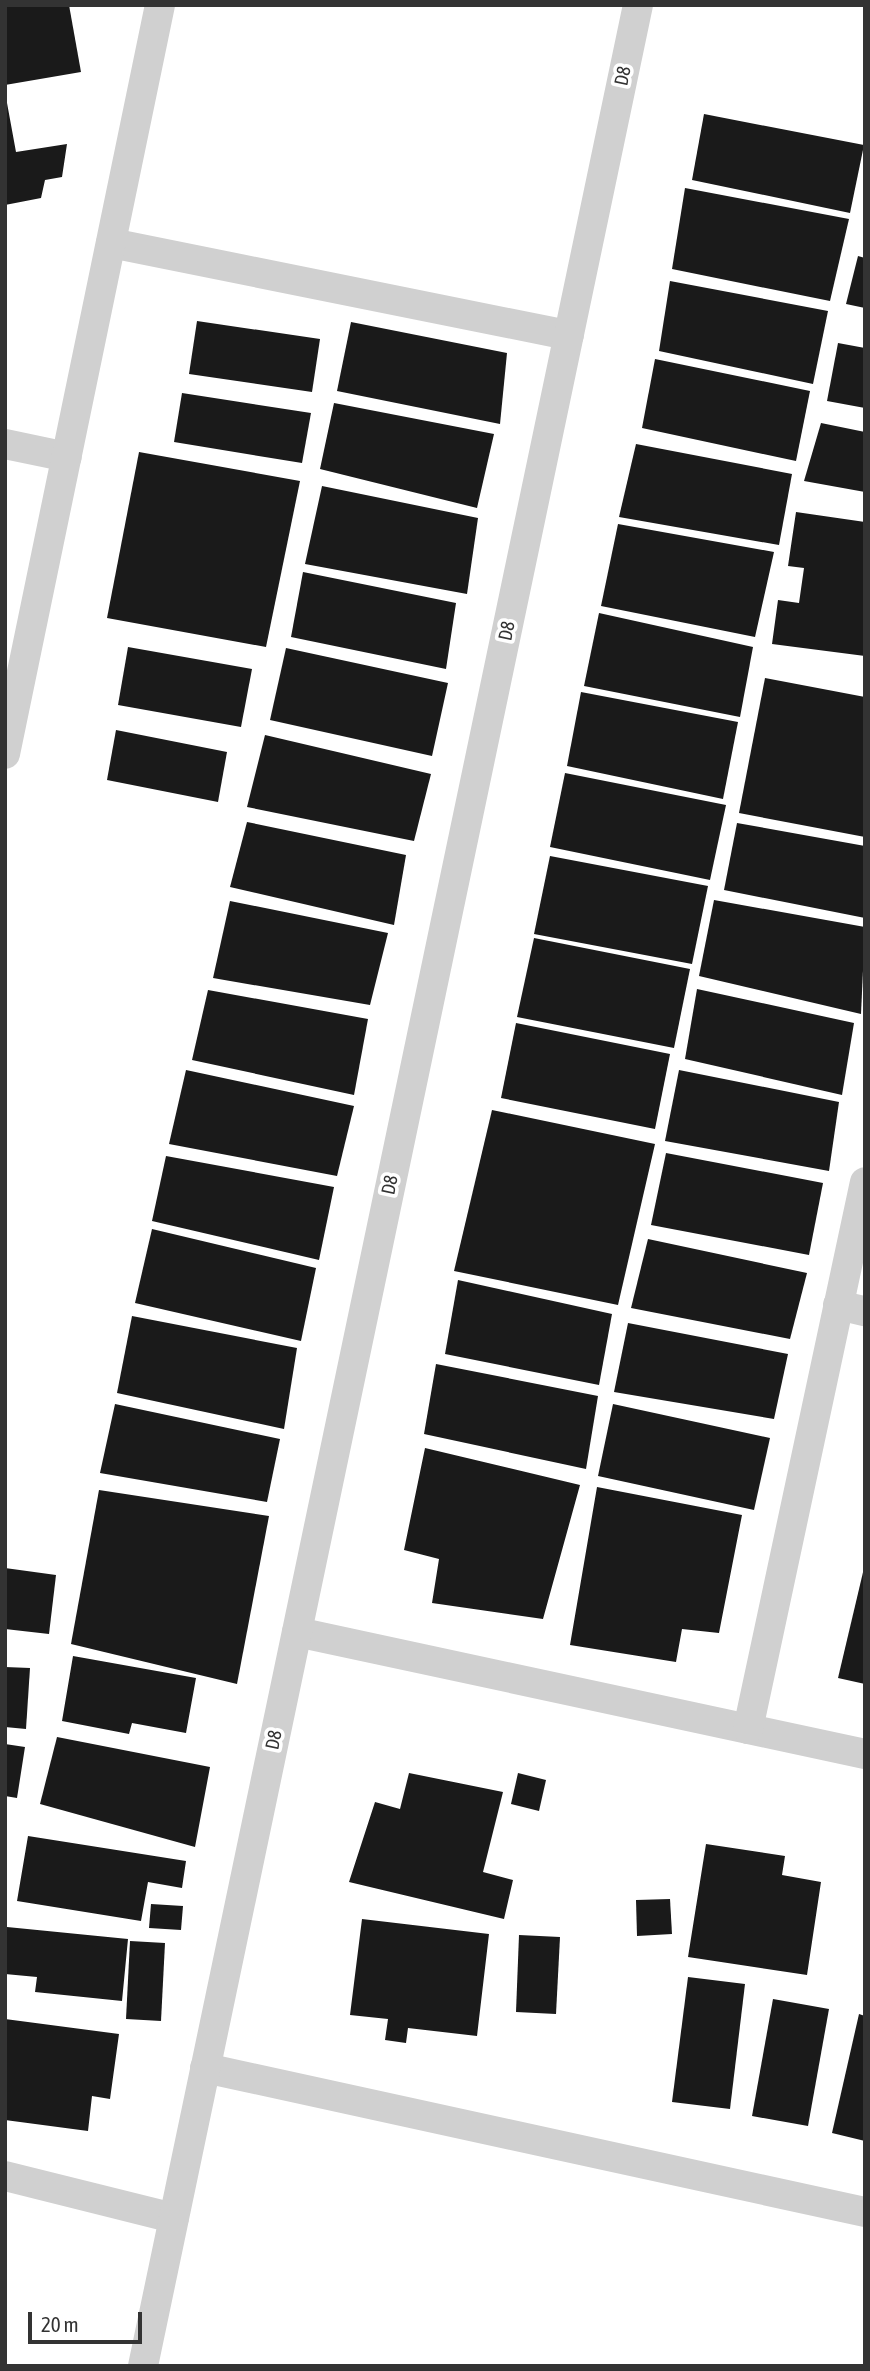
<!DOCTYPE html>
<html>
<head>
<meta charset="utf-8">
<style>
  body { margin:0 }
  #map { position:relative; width:870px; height:2371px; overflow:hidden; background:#fff; font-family:"Asap Condensed",sans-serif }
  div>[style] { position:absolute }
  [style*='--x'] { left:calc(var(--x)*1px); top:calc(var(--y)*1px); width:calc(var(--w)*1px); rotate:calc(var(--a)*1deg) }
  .building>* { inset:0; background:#1a1a1a }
  .minor>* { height:30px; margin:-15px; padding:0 15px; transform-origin:15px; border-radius:15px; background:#d0d0d0 }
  span { translate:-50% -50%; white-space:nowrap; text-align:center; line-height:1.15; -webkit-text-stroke:7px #fff; paint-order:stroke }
  .street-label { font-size:19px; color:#333 }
  .frame { position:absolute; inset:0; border:7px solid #333; pointer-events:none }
  .scale { position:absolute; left:28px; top:2312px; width:114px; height:32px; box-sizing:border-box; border:4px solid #333; border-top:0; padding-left:9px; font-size:21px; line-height:24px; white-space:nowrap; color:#333; -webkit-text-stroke:5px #fff; paint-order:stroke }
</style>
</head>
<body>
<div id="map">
  <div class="building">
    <div style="clip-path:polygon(5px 5px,69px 5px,81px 72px,5px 85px)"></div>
    <div style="clip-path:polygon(5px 92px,16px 152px,67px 144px,62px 177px,45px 180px,41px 198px,5px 205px)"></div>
    <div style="clip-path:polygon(704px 114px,864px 145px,850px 213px,692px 180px)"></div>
    <div style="clip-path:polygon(685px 188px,849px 219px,830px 301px,672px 269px)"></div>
    <div style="clip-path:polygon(858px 256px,865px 258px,865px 308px,846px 304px)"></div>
    <div style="clip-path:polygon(670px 281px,828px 311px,813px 384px,659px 351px)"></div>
    <div style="clip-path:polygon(197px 321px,320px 339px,312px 392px,189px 374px)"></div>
    <div style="clip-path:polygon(351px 322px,507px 353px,500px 424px,337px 391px)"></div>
    <div style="clip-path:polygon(838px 343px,865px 348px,865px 408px,827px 401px)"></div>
    <div style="clip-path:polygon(655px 359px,810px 391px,796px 461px,642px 428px)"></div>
    <div style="clip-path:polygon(182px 393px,311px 413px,302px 463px,174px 442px)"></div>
    <div style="clip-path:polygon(334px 403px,494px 434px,477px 508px,320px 469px)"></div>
    <div style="clip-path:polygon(821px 423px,865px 432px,865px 492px,804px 481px)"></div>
    <div style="clip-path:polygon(636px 444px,792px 474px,779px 545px,619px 517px)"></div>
    <div style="clip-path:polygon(139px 452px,300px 481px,266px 647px,107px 618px)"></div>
    <div style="clip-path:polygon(322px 486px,478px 518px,467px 594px,305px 564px)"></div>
    <div style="clip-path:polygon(796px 512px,865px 522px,865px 656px,772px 644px,778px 600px,799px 603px,804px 568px,788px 566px)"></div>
    <div style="clip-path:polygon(618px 524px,774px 552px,755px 637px,601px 606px)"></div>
    <div style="clip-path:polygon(303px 572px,456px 603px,446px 669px,291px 637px)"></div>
    <div style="clip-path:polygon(599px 613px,753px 647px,740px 717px,584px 686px)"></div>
    <div style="clip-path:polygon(128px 647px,252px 669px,241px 727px,118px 705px)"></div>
    <div style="clip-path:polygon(286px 648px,448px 683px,432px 756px,270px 720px)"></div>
    <div style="clip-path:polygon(765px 678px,865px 697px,865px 837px,739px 813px)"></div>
    <div style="clip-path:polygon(581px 692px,738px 722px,723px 799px,567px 766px)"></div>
    <div style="clip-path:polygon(116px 730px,227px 752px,218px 802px,107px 780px)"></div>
    <div style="clip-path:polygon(265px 735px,431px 774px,414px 841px,247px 807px)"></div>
    <div style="clip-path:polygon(565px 773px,726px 805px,710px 880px,550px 847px)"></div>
    <div style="clip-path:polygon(247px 822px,406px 855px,394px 925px,230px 887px)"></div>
    <div style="clip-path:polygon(737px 823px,865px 846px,865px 918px,724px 890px)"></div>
    <div style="clip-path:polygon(550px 856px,708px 886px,692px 964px,534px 934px)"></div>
    <div style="clip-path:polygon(714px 900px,865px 927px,861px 1014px,699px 976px)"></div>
    <div style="clip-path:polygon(230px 901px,388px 933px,370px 1005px,213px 978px)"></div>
    <div style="clip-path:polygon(534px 938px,690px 969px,674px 1048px,517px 1017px)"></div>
    <div style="clip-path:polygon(697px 989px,854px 1023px,842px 1095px,685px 1059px)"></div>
    <div style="clip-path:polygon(208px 990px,368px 1019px,354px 1095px,192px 1060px)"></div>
    <div style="clip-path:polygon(516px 1023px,670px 1054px,655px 1129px,501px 1098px)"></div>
    <div style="clip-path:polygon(186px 1070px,354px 1106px,337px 1176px,169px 1144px)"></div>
    <div style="clip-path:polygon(679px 1070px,839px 1102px,829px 1171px,665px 1141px)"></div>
    <div style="clip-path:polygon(492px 1110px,655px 1144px,618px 1305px,454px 1271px)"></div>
    <div style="clip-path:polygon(666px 1153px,823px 1183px,809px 1255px,651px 1225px)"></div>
    <div style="clip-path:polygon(166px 1156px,334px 1187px,319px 1260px,152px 1221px)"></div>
    <div style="clip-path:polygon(152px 1229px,316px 1268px,301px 1341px,135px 1303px)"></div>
    <div style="clip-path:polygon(648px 1239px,807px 1273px,790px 1339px,631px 1308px)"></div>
    <div style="clip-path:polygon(458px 1280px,612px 1314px,599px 1385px,445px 1354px)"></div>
    <div style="clip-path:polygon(132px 1316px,297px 1348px,284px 1429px,117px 1393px)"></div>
    <div style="clip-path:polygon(628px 1323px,788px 1354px,774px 1419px,614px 1392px)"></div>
    <div style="clip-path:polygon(436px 1364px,598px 1396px,586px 1469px,424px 1434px)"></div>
    <div style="clip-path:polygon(115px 1404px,280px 1439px,267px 1502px,100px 1473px)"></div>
    <div style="clip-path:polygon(613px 1404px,770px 1438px,754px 1510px,598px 1476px)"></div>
    <div style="clip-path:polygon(425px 1448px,580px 1485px,543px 1619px,432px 1603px,439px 1559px,404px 1550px)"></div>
    <div style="clip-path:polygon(597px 1487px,742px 1515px,719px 1633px,682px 1629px,676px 1662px,570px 1645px)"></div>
    <div style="clip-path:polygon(99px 1490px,269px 1516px,237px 1684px,71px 1644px)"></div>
    <div style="clip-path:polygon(5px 1568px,56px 1575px,49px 1634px,5px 1629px)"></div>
    <div style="clip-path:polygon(864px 1568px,865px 1568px,865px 1684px,838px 1678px)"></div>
    <div style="clip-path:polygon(73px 1656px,196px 1678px,186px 1733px,132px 1723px,129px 1734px,62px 1721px)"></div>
    <div style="clip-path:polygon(5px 1667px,30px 1668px,26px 1729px,5px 1727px)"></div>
    <div style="clip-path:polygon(57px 1737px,210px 1767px,195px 1847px,40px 1804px)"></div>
    <div style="clip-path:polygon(5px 1744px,25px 1747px,17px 1798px,5px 1796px)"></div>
    <div style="clip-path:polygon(409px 1773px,503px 1792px,483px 1872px,513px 1880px,504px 1919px,349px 1882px,375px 1802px,400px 1809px)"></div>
    <div style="clip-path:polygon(518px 1773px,546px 1780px,539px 1811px,511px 1804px)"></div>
    <div style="clip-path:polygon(28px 1836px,186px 1861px,182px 1888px,148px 1882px,141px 1921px,17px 1901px)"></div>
    <div style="clip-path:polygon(706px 1844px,785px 1856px,782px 1875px,821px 1882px,807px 1975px,688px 1957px)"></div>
    <div style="clip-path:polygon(670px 1899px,672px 1934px,637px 1936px,636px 1900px)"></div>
    <div style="clip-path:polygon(151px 1904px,183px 1906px,181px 1930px,149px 1928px)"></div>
    <div style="clip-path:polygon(362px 1919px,489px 1934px,477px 2036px,408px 2028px,406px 2043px,385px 2040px,388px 2019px,350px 2015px)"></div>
    <div style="clip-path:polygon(7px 1927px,128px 1939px,122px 2001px,35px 1992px,37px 1977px,5px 1974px)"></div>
    <div style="clip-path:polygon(519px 1935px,560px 1937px,556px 2014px,516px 2012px)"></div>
    <div style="clip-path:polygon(130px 1941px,165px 1943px,161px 2021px,126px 2019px)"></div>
    <div style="clip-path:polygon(688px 1977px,745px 1984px,730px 2109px,672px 2102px)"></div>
    <div style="clip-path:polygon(773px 1999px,829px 2009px,808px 2126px,752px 2116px)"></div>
    <div style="clip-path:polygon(859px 2014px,865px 2016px,865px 2141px,832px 2133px)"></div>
    <div style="clip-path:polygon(5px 2019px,119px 2034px,110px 2099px,92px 2096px,88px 2131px,5px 2120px)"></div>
  </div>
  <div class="minor">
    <div style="--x:111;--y:243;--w:467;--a:11.4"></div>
    <div style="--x:5;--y:444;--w:63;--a:11.8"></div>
    <div style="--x:5;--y:754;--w:765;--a:-78.31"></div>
    <div style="--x:838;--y:1305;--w:28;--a:13"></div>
    <div style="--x:297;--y:1632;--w:581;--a:12.12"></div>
    <div style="--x:748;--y:1729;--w:559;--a:-77.93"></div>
    <div style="--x:205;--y:2068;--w:676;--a:12.31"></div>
    <div style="--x:5;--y:2176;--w:174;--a:14"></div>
    <div style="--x:143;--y:2366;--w:2412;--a:-78.16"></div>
  </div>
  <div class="street-label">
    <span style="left:623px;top:76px;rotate:-78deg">D8</span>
    <span style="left:507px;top:631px;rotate:-78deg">D8</span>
    <span style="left:390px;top:1185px;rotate:-78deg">D8</span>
    <span style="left:274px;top:1740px;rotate:-78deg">D8</span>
  </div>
  <div class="frame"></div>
  <div class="scale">20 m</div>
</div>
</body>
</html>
